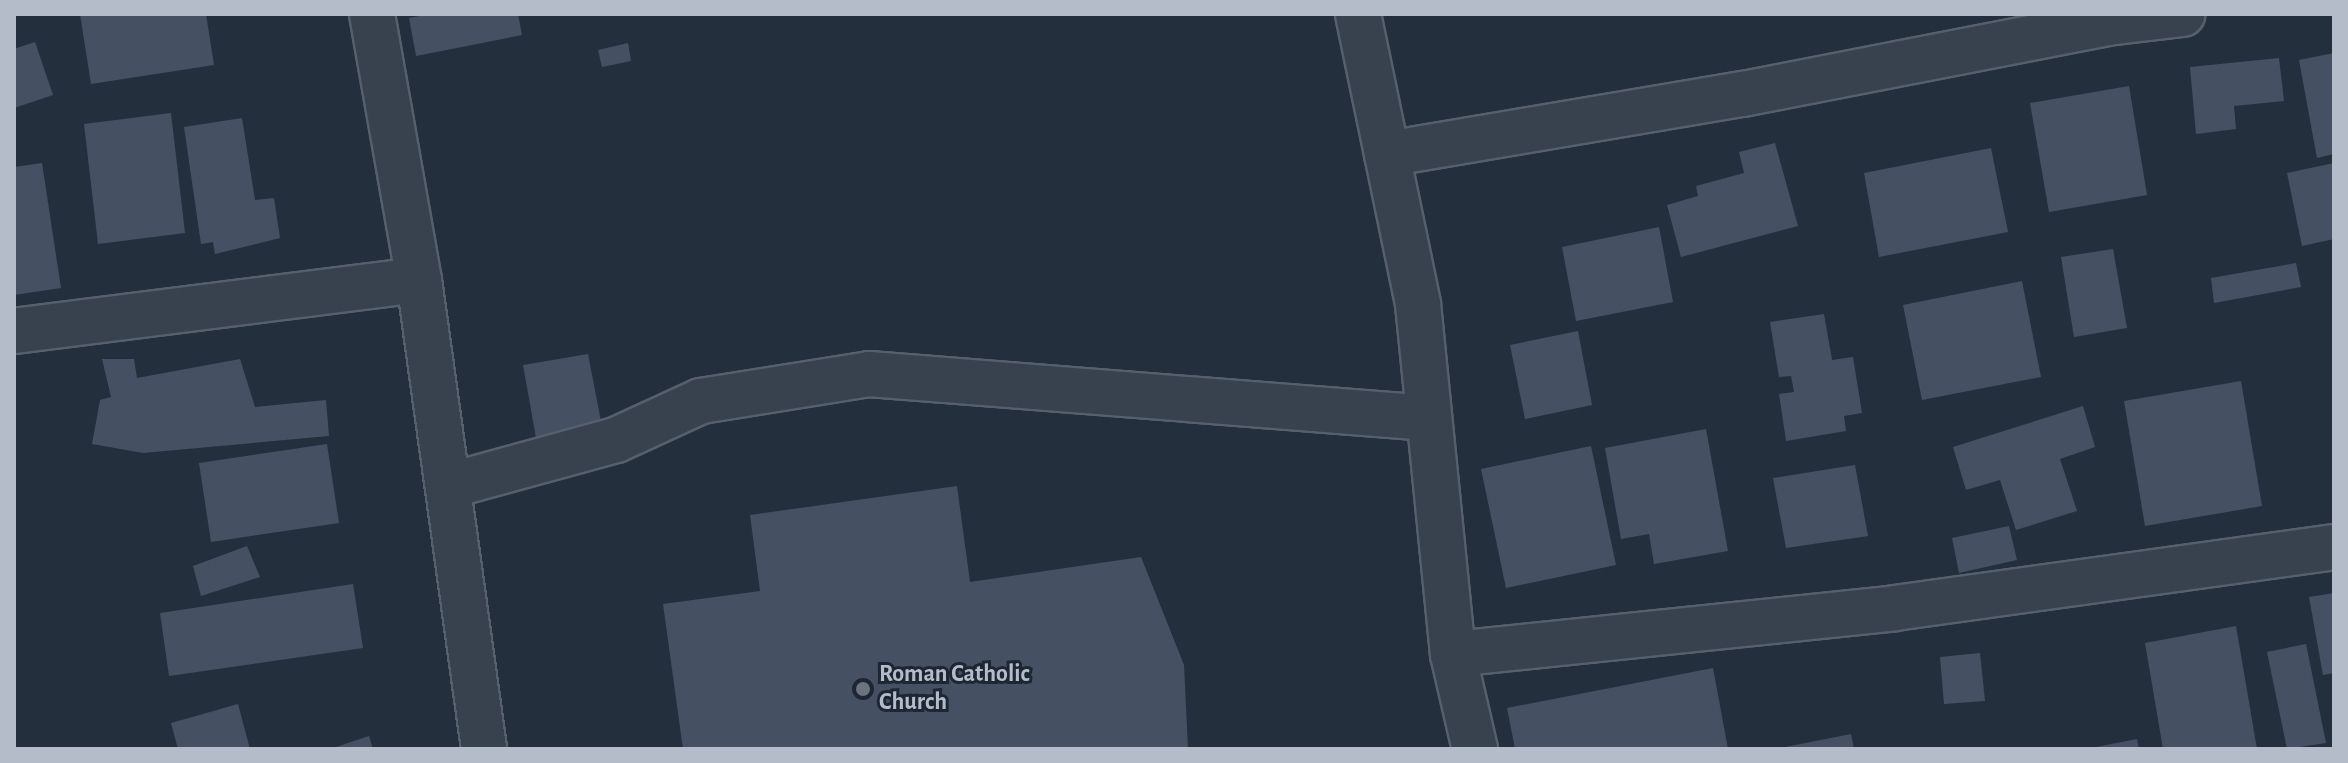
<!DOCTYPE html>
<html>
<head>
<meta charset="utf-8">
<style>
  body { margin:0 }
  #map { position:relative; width:2348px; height:763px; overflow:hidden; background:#242f3e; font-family:"Alegreya Sans",sans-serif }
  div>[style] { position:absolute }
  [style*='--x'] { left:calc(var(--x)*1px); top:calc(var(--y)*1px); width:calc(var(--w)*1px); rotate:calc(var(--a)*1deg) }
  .building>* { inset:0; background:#455162 }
  .roads { filter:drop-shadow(2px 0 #565f6c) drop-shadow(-2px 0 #565f6c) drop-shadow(0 2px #565f6c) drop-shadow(0 -2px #565f6c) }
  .minor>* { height:44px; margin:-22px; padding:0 22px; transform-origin:22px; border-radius:22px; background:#38414e }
  .dots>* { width:22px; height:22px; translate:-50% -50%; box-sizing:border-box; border:4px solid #1d2633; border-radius:50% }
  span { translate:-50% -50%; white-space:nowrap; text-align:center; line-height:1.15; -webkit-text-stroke:6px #1d2633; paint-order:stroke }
  .poi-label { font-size:24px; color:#b4bcc9; font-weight:700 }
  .left { translate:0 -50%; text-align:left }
  .frame { position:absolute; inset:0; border:16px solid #b4bcc9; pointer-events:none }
</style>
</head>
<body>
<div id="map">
  <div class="building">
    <div style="clip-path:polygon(80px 14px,206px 14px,214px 65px,91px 84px)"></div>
    <div style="clip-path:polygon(430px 14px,518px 14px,522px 35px,416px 56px,409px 18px)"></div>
    <div style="clip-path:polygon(35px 42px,53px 95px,14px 108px,14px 49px)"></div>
    <div style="clip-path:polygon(628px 43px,631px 61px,602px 67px,598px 50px)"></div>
    <div style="clip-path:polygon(2334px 53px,2334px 154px,2317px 158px,2299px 60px)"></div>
    <div style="clip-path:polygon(2279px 58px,2284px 101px,2234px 106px,2236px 129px,2196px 134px,2190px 67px)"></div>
    <div style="clip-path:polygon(2129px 86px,2147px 195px,2049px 212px,2030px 103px)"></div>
    <div style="clip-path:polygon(171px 113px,185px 233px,98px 244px,84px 124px)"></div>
    <div style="clip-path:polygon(242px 118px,255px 200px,274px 198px,280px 238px,215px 254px,213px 242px,201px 244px,184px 127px)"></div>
    <div style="clip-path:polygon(1775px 143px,1798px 226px,1681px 257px,1667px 205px,1698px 196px,1696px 186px,1744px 173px,1739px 152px)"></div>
    <div style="clip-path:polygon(1991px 148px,2008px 232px,1879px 257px,1864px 173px)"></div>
    <div style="clip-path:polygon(42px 163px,61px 288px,14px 295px,14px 167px)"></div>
    <div style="clip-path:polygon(2334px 163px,2334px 239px,2302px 246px,2287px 173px)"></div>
    <div style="clip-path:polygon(1659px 227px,1673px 302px,1576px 321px,1562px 247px)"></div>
    <div style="clip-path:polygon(2113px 249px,2127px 328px,2074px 337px,2061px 257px)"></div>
    <div style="clip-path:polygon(2296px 263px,2301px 287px,2214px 303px,2211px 278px)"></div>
    <div style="clip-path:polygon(2022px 281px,2041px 377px,1922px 400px,1903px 305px)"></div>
    <div style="clip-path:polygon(1824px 314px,1832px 360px,1853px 357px,1862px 413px,1844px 416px,1846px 431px,1786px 441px,1779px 394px,1794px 392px,1791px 376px,1779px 377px,1770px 322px)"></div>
    <div style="clip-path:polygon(1578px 331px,1592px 405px,1525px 419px,1510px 345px)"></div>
    <div style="clip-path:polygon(588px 354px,604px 437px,538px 449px,523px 365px)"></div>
    <div style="clip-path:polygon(102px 359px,134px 359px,137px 378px,240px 359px,255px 407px,326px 400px,329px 436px,143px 453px,92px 444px,100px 400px,111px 397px)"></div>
    <div style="clip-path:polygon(2241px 381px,2262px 506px,2145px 526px,2124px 401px)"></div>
    <div style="clip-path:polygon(2083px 406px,2095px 447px,2060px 459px,2077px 511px,2016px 530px,2000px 480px,1966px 490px,1953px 447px)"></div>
    <div style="clip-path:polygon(1706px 429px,1728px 551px,1654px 564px,1649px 534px,1621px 539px,1605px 448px)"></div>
    <div style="clip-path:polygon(327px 444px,339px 523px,211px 542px,199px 463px)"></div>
    <div style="clip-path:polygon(1591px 446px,1616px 565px,1506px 588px,1481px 469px)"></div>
    <div style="clip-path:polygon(1855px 465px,1868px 536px,1786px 548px,1773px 478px)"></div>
    <div style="clip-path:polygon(957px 486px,970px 582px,1141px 557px,1184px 665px,1188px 749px,683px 749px,663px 604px,760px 591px,750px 515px)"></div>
    <div style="clip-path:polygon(2009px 526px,2017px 560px,1959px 573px,1952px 538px)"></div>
    <div style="clip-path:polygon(247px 546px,260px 577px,201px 596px,193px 566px)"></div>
    <div style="clip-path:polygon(353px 584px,363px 648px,169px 676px,160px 613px)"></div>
    <div style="clip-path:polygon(2334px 593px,2334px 673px,2323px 675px,2309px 597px)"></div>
    <div style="clip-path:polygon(2236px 626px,2257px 749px,2163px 749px,2145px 643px)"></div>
    <div style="clip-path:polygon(2306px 644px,2326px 743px,2287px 749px,2267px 652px)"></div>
    <div style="clip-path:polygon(1980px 653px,1985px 701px,1944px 704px,1940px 657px)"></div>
    <div style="clip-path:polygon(1713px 668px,1728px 749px,1515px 749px,1507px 708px)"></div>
    <div style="clip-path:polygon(238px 704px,250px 749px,178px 749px,171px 723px)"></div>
    <div style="clip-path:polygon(1851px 734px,1854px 749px,1780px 749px,1780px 748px)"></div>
    <div style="clip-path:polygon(369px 736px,373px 749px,333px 749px,333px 748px)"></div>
    <div style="clip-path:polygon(2137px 739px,2139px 749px,2091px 749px,2091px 748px)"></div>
  </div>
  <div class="roads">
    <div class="minor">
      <div style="--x:372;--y:14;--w:270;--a:80"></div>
      <div style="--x:419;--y:280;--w:473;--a:82.1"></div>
      <div style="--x:1358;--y:14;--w:296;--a:78.3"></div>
      <div style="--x:1418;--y:304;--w:352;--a:84.3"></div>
      <div style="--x:1453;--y:654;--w:98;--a:77"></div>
      <div style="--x:1387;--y:154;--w:361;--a:-9.6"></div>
      <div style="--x:1743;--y:94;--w:371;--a:-11"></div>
      <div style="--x:2107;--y:23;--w:76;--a:-6.8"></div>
      <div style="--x:14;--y:331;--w:408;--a:-7.2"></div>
      <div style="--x:448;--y:486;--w:174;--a:-15.3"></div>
      <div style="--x:616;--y:440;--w:94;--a:-24.6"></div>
      <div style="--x:701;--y:401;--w:170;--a:-9.1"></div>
      <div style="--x:869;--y:374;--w:561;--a:4.5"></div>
      <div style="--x:1453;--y:654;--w:444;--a:-5.9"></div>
      <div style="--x:1895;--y:608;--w:443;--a:-7.9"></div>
    </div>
  </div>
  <div class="dots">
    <div style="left:863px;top:689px;background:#6b7280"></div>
  </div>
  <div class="poi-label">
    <span class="left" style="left:879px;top:689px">Roman Catholic<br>Church</span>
  </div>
  <div class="frame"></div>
</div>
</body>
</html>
